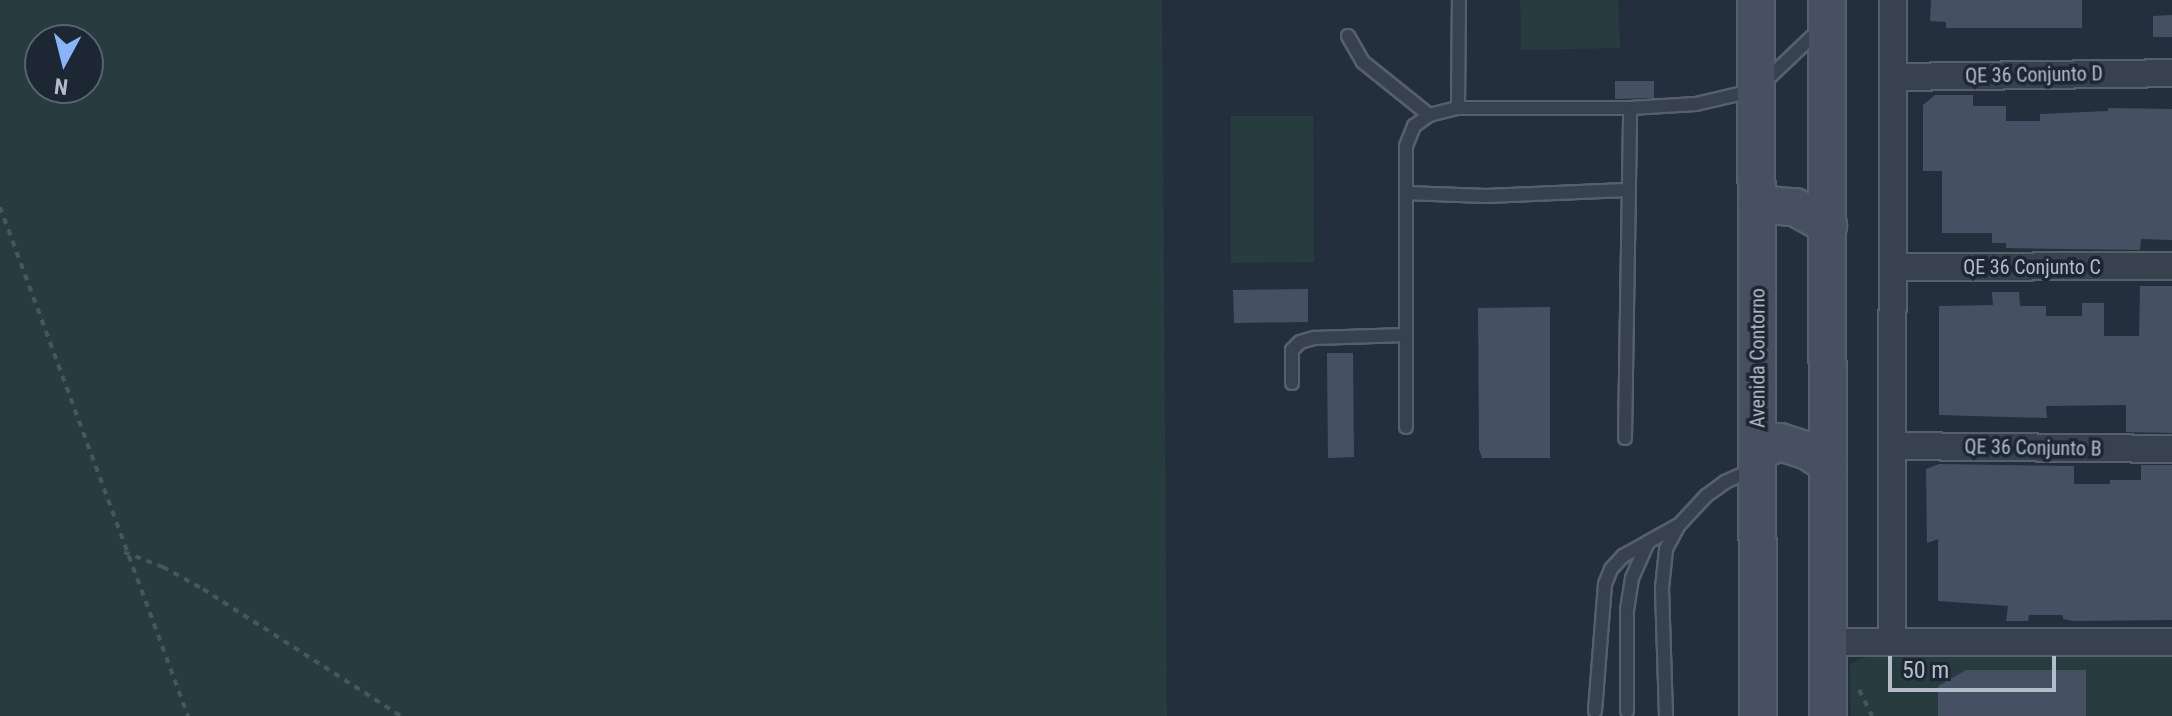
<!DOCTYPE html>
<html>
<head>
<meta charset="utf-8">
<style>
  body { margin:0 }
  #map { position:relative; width:2172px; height:716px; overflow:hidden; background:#242f3e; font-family:"Roboto Condensed",sans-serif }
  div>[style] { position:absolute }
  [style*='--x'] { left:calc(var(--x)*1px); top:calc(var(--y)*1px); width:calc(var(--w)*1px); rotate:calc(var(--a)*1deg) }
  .green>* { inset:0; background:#263c3f }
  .building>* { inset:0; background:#455162 }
  .path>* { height:4px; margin-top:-2px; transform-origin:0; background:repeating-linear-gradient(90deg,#44595c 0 6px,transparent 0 12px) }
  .roads { filter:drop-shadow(2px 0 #565f6c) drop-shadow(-2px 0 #565f6c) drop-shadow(0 2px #565f6c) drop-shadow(0 -2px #565f6c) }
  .service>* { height:12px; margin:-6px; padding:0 6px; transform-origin:6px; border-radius:6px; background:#38414e }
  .minor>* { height:26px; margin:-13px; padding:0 13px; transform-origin:13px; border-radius:13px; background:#38414e }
  .secondary>* { height:36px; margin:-18px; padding:0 18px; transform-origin:18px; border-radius:18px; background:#465061 }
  span { translate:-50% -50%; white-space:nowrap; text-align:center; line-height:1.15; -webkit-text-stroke:7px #1d2633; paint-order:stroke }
  .street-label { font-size:20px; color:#b4bcc9 }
  .north { position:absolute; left:24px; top:24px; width:80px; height:80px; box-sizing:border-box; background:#1d2633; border:2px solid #59626f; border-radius:50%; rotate:187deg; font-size:22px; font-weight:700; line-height:32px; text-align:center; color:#b4bcc9 }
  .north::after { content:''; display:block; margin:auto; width:28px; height:36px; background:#8ab4f8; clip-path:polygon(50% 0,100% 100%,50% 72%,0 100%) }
  .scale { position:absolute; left:1888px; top:656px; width:168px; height:36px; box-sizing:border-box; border:4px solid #b4bcc9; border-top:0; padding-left:10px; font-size:24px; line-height:28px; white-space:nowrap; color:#b4bcc9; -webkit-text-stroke:6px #1d2633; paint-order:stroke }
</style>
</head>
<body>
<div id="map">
  <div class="green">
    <div style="clip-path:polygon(evenodd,0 0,1162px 0,1167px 716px,0 716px,0 0,40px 40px,88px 40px,88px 88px,40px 88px,40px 40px)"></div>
    <div style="clip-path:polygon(1520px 0,1618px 0,1620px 48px,1521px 50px)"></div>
    <div style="clip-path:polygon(1231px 116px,1313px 116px,1314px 262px,1231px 263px)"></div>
    <div style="clip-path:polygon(1873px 653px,2172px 655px,2172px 716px,1851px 716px,1850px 664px)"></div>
  </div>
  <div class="building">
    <div style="clip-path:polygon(1931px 0,2082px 0,2082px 28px,1946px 28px,1946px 22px,1930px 21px)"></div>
    <div style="clip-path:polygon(2172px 15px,2172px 37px,2153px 37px,2153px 16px)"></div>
    <div style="clip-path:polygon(1615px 81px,1654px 81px,1654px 98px,1615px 99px)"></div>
    <div style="clip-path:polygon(1935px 95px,1973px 95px,1973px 106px,2006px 106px,2006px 121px,2040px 121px,2040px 114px,2108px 111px,2108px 108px,2172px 109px,2172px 240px,2141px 239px,2140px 250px,2006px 248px,2006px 243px,1992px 243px,1992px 233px,1942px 233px,1942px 171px,1923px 171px,1923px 105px)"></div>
    <div style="clip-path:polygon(2140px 286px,2172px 286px,2172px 433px,2126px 432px,2126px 405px,2046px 406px,2047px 418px,1939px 415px,1939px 306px,1993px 305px,1992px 292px,2019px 292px,2020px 306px,2046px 306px,2046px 316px,2082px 316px,2082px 303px,2104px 303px,2104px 336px,2139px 336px)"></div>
    <div style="clip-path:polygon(1308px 289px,1308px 322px,1234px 323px,1233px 290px)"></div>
    <div style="clip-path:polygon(1550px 307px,1550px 458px,1482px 458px,1479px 449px,1478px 308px)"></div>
    <div style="clip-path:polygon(1327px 353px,1353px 353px,1354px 457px,1328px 458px)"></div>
    <div style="clip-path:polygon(1939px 464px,2074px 466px,2074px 484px,2110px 484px,2110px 480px,2141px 480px,2141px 465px,2172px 465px,2172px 620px,2074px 621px,2063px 619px,2063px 615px,2029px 615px,2028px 621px,2006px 621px,2008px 606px,1938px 601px,1938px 539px,1927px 543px,1926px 469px)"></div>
    <div style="clip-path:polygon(1966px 670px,2086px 670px,2086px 716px,1938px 716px,1938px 686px)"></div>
  </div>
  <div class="path">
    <div style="--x:0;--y:207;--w:543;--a:69.73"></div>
    <div style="--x:124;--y:552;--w:42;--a:21"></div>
    <div style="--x:163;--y:567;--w:46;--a:28.8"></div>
    <div style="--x:203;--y:589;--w:235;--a:32.7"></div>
    <div style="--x:1859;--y:690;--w:29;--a:63"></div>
  </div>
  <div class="roads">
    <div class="service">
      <div style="--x:1348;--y:36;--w:30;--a:60"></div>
      <div style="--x:1363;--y:62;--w:85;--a:38.8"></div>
      <div style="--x:1458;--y:108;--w:108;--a:-89.5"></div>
      <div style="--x:1626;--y:190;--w:140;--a:177.5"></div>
      <div style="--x:1486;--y:196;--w:80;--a:-177.9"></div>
      <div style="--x:1406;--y:193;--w:47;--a:-90"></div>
      <div style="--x:1406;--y:146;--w:22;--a:-68"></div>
      <div style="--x:1414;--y:126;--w:19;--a:-36"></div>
      <div style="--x:1429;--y:115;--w:30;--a:-14"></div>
      <div style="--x:1458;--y:108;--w:172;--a:0"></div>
      <div style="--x:1406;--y:193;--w:234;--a:90"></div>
      <div style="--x:1292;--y:383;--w:33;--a:-90"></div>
      <div style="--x:1292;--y:350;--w:11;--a:-45"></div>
      <div style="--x:1300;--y:342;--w:15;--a:-16"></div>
      <div style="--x:1314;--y:338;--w:92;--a:-1.9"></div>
      <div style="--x:1625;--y:438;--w:330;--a:-89.1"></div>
      <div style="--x:1630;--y:108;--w:66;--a:-3.5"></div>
      <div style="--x:1696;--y:104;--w:62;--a:-13.1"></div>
      <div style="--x:1756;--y:90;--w:88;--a:-43.6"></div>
      <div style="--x:1595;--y:711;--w:127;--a:-85.5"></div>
      <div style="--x:1605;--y:584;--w:16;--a:-68"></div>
      <div style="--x:1611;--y:569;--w:18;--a:-47"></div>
      <div style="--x:1623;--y:556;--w:29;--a:-29"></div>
      <div style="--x:1627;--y:711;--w:101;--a:-90"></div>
      <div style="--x:1627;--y:610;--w:32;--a:-81"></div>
      <div style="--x:1632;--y:578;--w:39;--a:-66"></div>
      <div style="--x:1648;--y:542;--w:35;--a:-29"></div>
      <div style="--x:1666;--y:716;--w:128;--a:-91.8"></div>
      <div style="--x:1662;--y:588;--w:39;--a:-84"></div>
      <div style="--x:1666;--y:549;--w:27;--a:-62"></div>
      <div style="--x:1679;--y:525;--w:40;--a:-47"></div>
      <div style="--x:1706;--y:496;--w:24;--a:-36"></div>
      <div style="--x:1725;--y:482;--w:30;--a:-24"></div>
    </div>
    <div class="minor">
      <div style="--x:1896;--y:77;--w:276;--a:-0.8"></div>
      <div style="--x:1893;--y:267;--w:279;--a:-0.2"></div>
      <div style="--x:1893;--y:446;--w:279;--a:0.6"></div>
      <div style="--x:1892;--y:641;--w:641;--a:-89.91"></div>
      <div style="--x:1828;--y:642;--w:344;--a:0"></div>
    </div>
    <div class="secondary">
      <div style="--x:1756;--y:0;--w:716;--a:89.84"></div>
      <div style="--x:1827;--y:0;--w:716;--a:89.92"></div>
      <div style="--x:1757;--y:204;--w:38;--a:5"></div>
      <div style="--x:1795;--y:207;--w:38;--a:29"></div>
      <div style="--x:1758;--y:451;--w:24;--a:-22"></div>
      <div style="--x:1780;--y:442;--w:29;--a:18"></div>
      <div style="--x:1808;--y:451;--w:24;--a:33"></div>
    </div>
  </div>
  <div class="street-label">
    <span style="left:2034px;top:75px;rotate:-1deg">QE 36 Conjunto D</span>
    <span style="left:2032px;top:267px">QE 36 Conjunto C</span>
    <span style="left:1758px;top:358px;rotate:-90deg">Avenida Contorno</span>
    <span style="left:2033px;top:448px;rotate:1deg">QE 36 Conjunto B</span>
  </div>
  <div class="north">N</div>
  <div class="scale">50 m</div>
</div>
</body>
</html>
